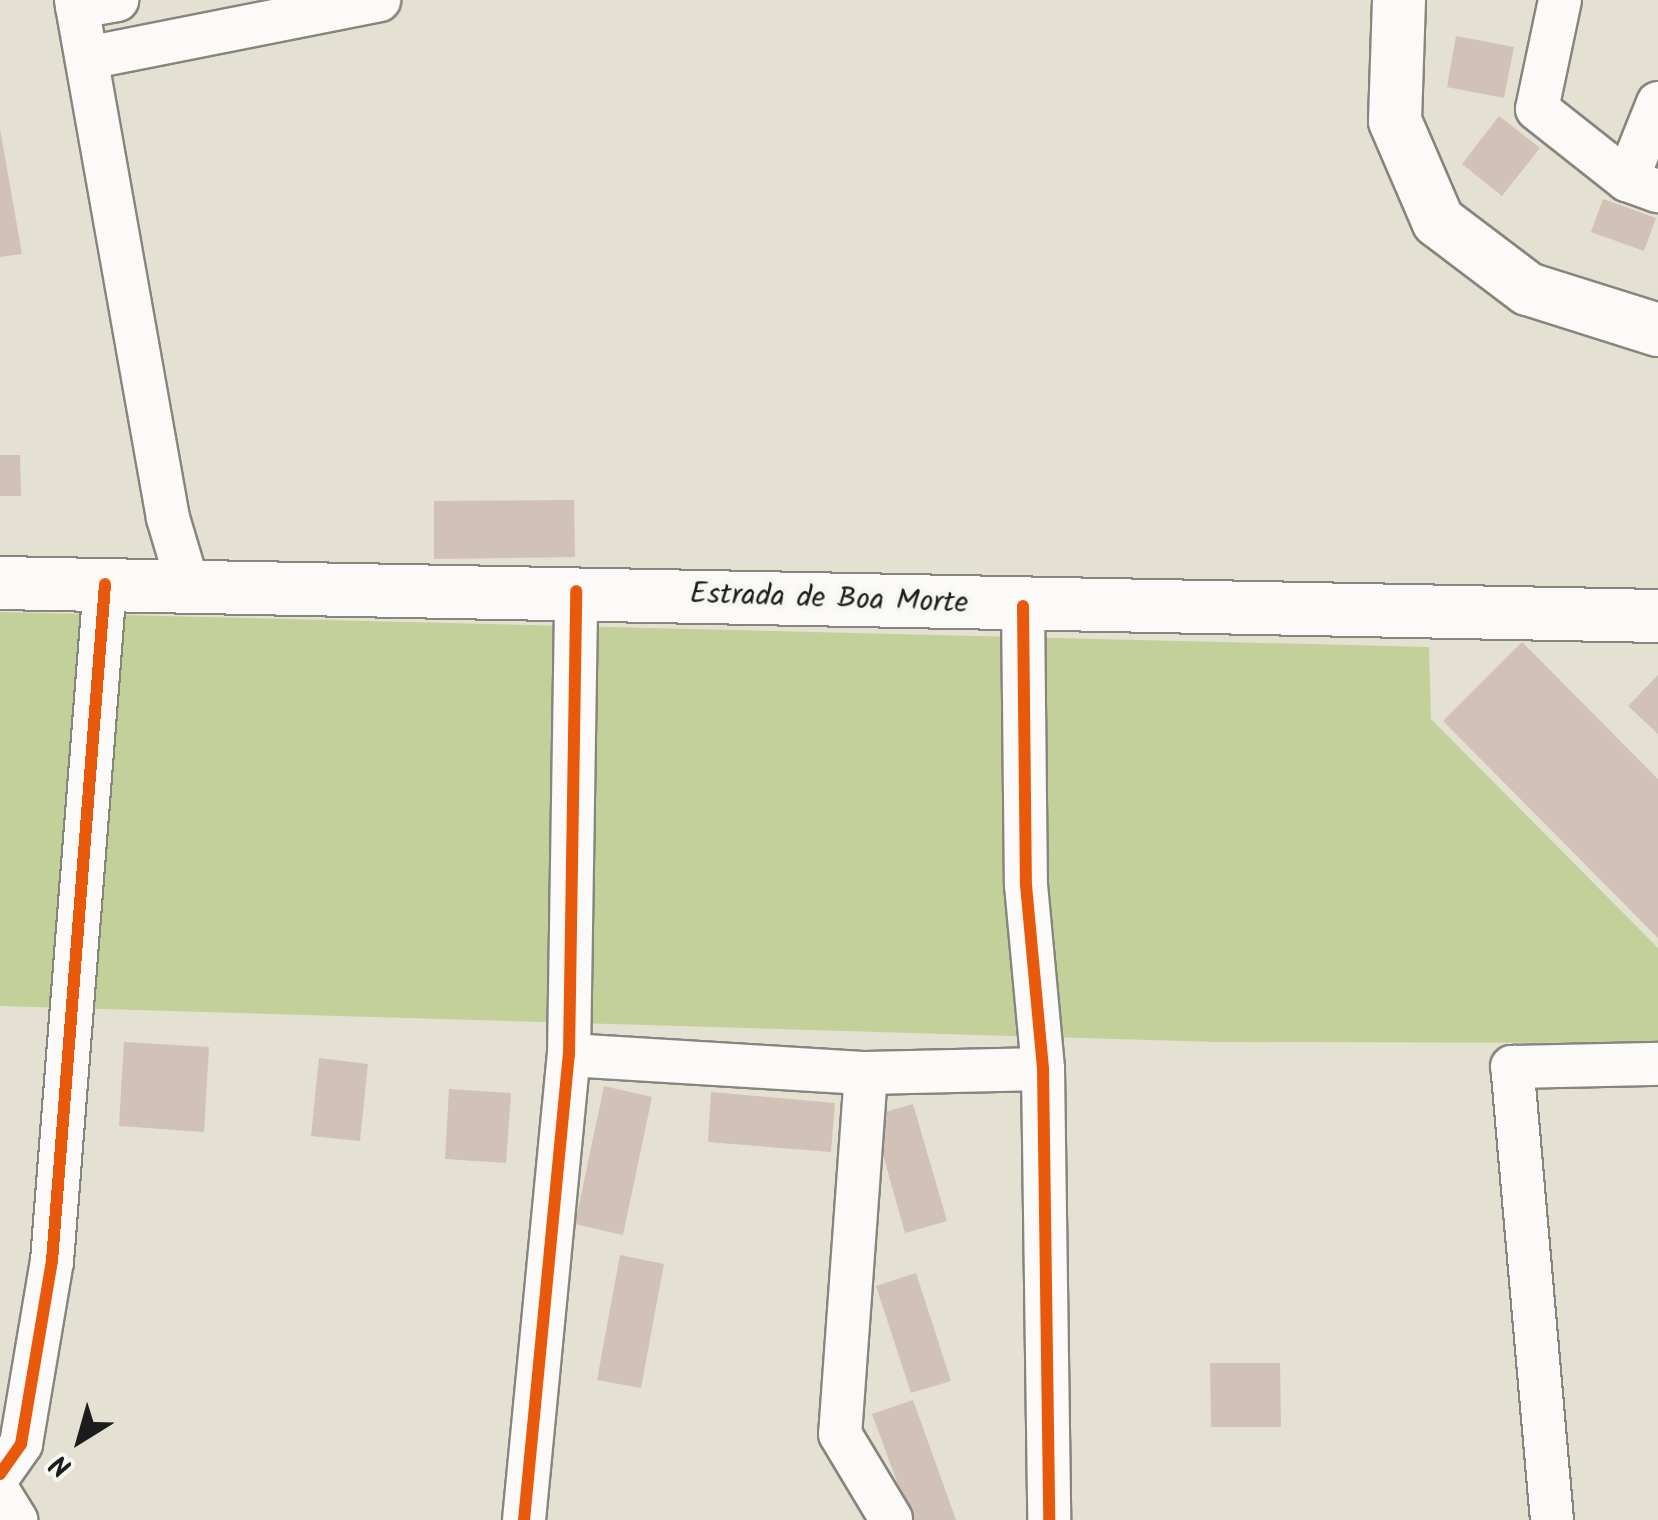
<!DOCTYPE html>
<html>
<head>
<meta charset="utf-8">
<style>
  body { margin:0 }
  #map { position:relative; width:1658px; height:1520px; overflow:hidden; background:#e4e1d3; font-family:Kalam,sans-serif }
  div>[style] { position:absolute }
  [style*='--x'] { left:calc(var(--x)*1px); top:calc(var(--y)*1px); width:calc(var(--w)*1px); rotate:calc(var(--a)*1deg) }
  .green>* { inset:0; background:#c4d099 }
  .building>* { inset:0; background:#d2c1b7 }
  .roads { filter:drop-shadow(2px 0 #86857e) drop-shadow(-2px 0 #86857e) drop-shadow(0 2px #86857e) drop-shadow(0 -2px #86857e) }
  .minor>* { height:42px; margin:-21px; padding:0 21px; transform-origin:21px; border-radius:21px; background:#fbfaf8 }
  .major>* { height:52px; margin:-26px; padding:0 26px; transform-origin:26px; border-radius:26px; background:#fbfaf8 }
  .cycleway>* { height:12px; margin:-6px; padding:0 6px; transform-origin:6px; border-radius:6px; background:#e8590c }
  span { translate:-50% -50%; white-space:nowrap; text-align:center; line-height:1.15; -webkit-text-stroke:9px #f6f6f2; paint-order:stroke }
  .street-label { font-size:30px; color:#1c1c1c }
  .north { position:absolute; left:30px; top:1390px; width:100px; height:100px; -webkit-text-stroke:8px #f6f6f2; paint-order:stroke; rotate:217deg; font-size:28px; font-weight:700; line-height:40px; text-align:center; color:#1c1c1c }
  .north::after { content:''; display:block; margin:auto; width:35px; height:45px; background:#1c1c1c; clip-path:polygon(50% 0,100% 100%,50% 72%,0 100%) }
</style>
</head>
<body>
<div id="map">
  <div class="green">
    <div style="clip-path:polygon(0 612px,1429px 647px,1431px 719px,1658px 948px,1658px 1043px,1216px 1042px,0 1006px)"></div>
  </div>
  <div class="building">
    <div style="clip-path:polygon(1456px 36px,1514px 47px,1504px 98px,1447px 87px)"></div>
    <div style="clip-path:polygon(1499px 116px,1540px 148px,1502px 196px,1462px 164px)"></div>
    <div style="clip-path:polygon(0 129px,22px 254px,0 257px)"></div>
    <div style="clip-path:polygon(1603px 199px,1656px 218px,1644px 251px,1591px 232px)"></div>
    <div style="clip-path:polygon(0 455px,20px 455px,21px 496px,0 496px)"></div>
    <div style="clip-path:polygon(574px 500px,575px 557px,434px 559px,434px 501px)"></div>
    <div style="clip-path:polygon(1522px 642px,1658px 779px,1658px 938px,1443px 721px)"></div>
    <div style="clip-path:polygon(1658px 675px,1658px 734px,1628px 706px)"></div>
    <div style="clip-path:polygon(124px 1042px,209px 1047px,204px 1132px,119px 1126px)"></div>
    <div style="clip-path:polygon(319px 1058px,368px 1064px,360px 1141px,311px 1136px)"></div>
    <div style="clip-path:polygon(604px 1086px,652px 1097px,623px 1235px,575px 1224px)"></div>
    <div style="clip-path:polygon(449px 1089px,511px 1093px,506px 1163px,445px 1159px)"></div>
    <div style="clip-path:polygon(711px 1092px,835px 1103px,831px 1152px,708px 1142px)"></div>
    <div style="clip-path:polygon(913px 1104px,947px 1221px,905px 1233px,872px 1116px)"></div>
    <div style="clip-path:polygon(620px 1255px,664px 1264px,641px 1388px,597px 1380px)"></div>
    <div style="clip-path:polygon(916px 1273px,951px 1381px,911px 1393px,876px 1286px)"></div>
    <div style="clip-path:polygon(1210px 1363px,1280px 1363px,1281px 1427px,1211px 1427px)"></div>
    <div style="clip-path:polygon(913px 1400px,956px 1520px,911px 1520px,872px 1414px)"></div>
  </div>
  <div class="roads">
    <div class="minor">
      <div style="--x:76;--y:0;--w:526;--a:79.93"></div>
      <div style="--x:168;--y:518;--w:70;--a:73.4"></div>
      <div style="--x:1560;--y:0;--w:111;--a:101.9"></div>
      <div style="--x:1537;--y:109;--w:115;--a:38.3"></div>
      <div style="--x:1627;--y:180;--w:33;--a:20"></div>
      <div style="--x:77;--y:7;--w:41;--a:-9.9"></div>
      <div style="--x:87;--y:58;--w:298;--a:-11.2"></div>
      <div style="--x:1627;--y:180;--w:83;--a:-68.1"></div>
      <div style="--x:1023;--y:606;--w:279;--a:89.4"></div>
      <div style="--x:1026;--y:885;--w:185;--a:84.7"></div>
      <div style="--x:1043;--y:1069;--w:451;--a:89.2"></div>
      <div style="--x:569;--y:1055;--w:298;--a:3.5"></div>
      <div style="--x:866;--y:1073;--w:177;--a:-1.3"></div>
      <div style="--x:866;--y:1073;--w:362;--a:94.1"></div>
      <div style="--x:840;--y:1434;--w:99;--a:59"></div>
      <div style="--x:0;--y:1474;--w:37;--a:-55"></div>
      <div style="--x:21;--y:1444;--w:186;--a:-80.4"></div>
      <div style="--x:52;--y:1261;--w:679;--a:-85.52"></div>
      <div style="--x:0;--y:1494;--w:31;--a:58"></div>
      <div style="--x:524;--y:1520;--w:467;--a:-84.5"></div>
      <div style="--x:569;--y:1055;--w:464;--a:-89.1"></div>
      <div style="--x:1552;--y:1520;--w:455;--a:-95"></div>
      <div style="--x:1512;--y:1067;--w:146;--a:-1.2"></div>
    </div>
    <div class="major">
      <div style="--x:1399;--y:0;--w:121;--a:91.9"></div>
      <div style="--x:1395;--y:121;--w:109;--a:66.7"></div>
      <div style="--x:1438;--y:221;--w:113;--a:37.1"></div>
      <div style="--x:1528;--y:289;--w:136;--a:17.5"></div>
      <div style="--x:0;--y:583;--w:1658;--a:1.14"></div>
    </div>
  </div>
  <div class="cycleway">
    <div style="--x:1023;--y:606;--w:279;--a:89.4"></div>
    <div style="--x:1026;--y:885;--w:185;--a:84.7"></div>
    <div style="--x:1043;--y:1069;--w:451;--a:89.2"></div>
    <div style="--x:0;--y:1474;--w:37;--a:-55"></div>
    <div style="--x:21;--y:1444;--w:186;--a:-80.4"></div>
    <div style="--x:52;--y:1261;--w:679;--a:-85.52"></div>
    <div style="--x:524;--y:1520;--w:467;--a:-84.5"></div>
    <div style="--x:569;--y:1055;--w:464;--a:-89.1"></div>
  </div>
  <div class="street-label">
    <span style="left:829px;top:599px;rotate:2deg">Estrada de Boa Morte</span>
  </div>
  <div class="north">N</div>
</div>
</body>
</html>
